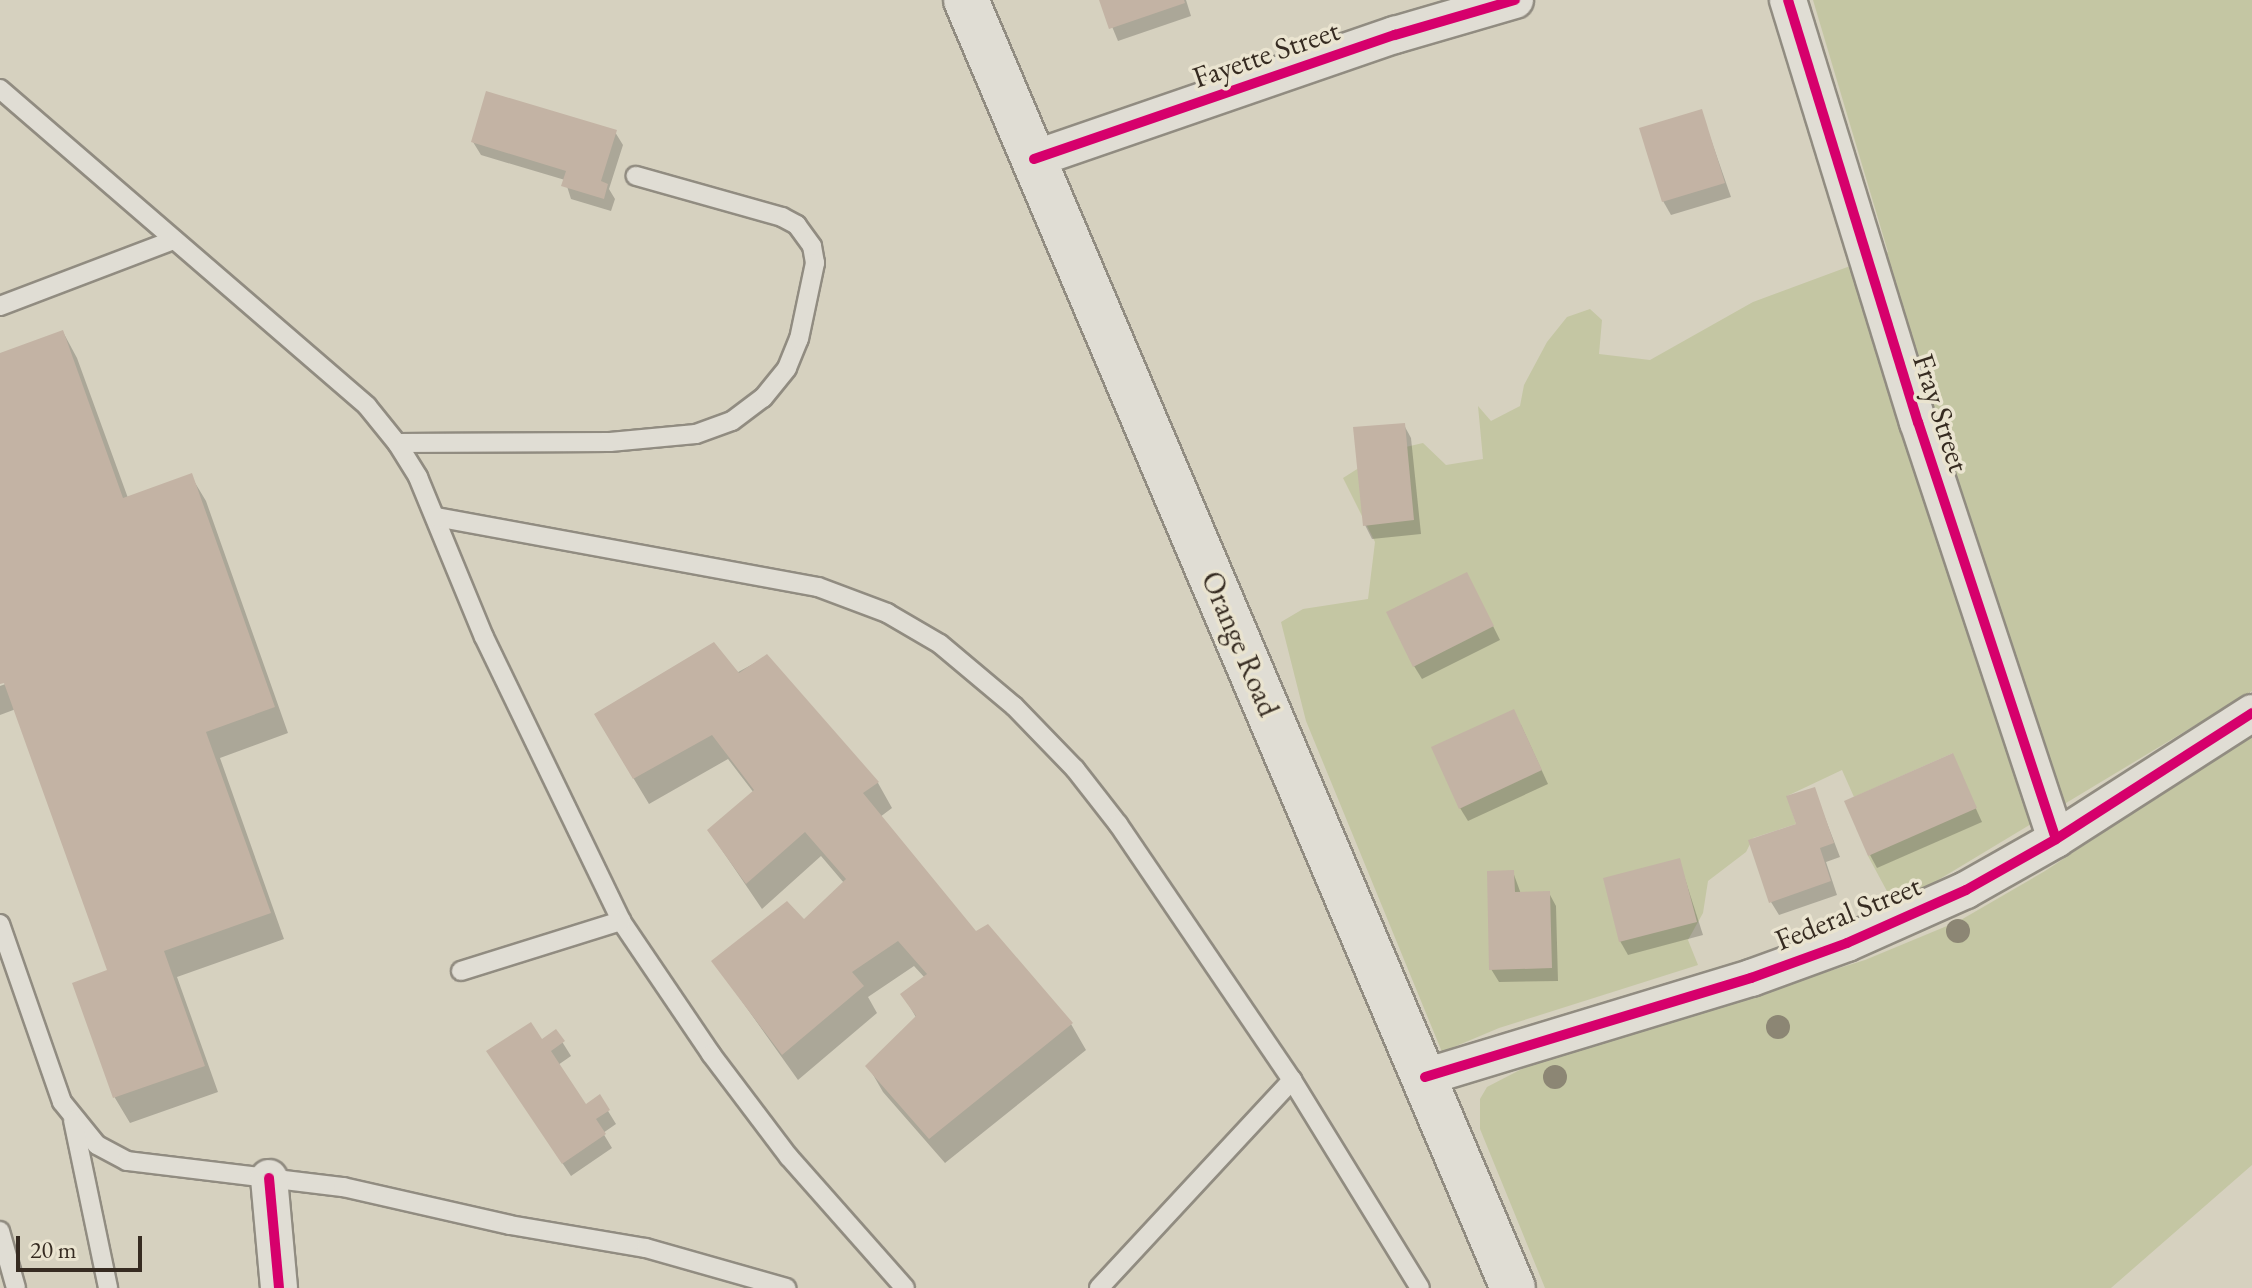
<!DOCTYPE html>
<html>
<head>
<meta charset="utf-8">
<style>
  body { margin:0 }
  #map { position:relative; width:2252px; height:1288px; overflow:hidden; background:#d6d1bf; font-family:"EB Garamond",serif }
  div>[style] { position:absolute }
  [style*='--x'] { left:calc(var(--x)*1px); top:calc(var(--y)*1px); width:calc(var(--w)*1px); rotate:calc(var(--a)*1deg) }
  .green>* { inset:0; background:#c4c6a3 }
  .shadow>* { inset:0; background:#0003 }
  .building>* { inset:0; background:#c3b3a4 }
  .roads { filter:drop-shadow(2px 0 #918c81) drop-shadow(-2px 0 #918c81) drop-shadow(0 2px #918c81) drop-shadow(0 -2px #918c81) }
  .service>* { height:18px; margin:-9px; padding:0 9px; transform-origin:9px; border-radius:9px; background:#e0ddd4 }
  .minor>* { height:36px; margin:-18px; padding:0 18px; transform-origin:18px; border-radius:18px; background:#e0ddd4 }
  .secondary>* { height:44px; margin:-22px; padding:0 22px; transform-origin:22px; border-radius:22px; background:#e0ddd4 }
  .cycleway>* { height:10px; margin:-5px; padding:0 5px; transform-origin:5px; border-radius:5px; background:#d6006c }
  .trees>* { width:24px; height:24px; margin:-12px; border-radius:50%; background:#8c8674 }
  span { translate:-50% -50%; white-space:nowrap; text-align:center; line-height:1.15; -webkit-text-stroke:7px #eae4d0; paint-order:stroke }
  .street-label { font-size:30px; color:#362b21 }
  .scale { position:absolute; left:16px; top:1236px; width:126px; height:36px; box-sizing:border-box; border:4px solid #362b21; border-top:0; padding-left:10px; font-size:24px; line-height:28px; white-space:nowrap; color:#362b21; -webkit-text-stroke:6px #eae4d0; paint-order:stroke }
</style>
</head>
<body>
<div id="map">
  <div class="green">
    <div style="clip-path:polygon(1813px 0,2252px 0,2252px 691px,1895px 906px,1868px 856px,1953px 753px,1854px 797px,1842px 770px,1787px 796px,1796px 824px,1753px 838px,1746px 852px,1708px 881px,1703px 913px,1688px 940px,1698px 965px,1499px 1028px,1442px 1052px,1306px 721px,1281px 622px,1303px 609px,1368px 599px,1375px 542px,1343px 478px,1384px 452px,1423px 443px,1446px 465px,1483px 459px,1478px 406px,1491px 421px,1520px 406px,1524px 385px,1547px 342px,1567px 317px,1590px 309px,1602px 320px,1599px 354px,1650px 360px,1753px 302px,1888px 252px)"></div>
    <div style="clip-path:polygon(2252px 734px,2252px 1165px,2111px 1288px,1545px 1288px,1480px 1129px,1480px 1099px,1487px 1087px,1533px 1063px,1865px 960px,1959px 921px,2045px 871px)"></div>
  </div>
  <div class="shadow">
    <div style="clip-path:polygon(1101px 0,1186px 0,1191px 16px,1118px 41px)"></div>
    <div style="clip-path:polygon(1701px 111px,1731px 197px,1671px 215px,1663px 201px)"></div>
    <div style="clip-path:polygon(615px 132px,623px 145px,609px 189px,615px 199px,611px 211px,571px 199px,565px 180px,481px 155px,473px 142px)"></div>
    <div style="clip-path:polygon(63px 332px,77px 358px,128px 498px,191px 476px,206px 501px,288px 733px,220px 758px,284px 939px,177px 977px,218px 1092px,130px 1123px,115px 1098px,74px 984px,110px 972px,16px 709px,0 715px,0 686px,14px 681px,0 682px,0 355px)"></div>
    <div style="clip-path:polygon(1404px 425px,1411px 438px,1421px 534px,1372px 539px,1365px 525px)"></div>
    <div style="clip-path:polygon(1474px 588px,1500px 640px,1422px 679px,1414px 666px)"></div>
    <div style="clip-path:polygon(766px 657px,878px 783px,892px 808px,880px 817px,975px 934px,1071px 1024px,1086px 1050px,945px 1163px,883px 1092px,868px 1066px,917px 1019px,903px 995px,925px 978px,914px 966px,868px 997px,877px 1013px,798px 1080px,714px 962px,804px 922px,844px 883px,821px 856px,762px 909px,709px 831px,754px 793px,728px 759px,649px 804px,611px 741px)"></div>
    <div style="clip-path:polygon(1521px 725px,1548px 784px,1468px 821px,1460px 808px)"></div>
    <div style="clip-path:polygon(1952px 756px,1982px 822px,1877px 868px,1870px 855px)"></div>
    <div style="clip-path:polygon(1814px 789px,1840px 857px,1826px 862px,1837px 895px,1779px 915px,1771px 902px)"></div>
    <div style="clip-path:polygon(1679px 860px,1703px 935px,1628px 955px,1620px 941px)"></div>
    <div style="clip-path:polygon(1513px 872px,1521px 894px,1549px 893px,1556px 906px,1558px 981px,1499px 982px,1491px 969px)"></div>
    <div style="clip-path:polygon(556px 1032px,571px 1056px,558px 1065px,586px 1107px,608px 1111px,616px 1124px,603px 1133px,612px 1148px,571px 1176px,497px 1065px)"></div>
  </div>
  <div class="building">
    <div style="clip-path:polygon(1099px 0,1184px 0,1185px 3px,1109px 29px)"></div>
    <div style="clip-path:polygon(486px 91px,617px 130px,601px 181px,608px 184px,604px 199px,561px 186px,566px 171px,471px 142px)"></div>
    <div style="clip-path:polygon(1702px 109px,1725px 183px,1662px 202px,1639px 128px)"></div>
    <div style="clip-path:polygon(63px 330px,123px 498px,192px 473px,275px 707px,206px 732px,271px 913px,164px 951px,205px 1066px,113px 1098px,72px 983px,107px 970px,4px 683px,0 684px,0 353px)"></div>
    <div style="clip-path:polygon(1405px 423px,1414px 520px,1363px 526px,1353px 427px)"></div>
    <div style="clip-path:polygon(1467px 572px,1494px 626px,1413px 667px,1386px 612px)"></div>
    <div style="clip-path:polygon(714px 642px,739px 673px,767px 654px,879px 782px,863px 793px,976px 931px,988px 924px,1073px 1023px,929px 1139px,865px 1066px,916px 1016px,900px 994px,927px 974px,898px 941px,852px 972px,864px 986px,782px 1055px,711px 961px,787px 901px,804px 919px,846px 879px,805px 832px,746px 884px,707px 830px,754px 790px,712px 735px,633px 779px,594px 714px)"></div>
    <div style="clip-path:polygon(1514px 709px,1542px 770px,1459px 809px,1431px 747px)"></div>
    <div style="clip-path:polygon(1953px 753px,1977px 808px,1868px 856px,1844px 801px)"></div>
    <div style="clip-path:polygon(1815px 787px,1834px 843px,1820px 848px,1831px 881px,1769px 903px,1748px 840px,1796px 824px,1786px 796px)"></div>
    <div style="clip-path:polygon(1680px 858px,1697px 922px,1619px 942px,1603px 878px)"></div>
    <div style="clip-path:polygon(1514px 870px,1515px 892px,1550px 891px,1552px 968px,1489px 970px,1487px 871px)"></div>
    <div style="clip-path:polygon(531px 1022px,542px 1039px,556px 1029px,565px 1041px,551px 1051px,586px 1104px,600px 1094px,610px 1110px,596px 1119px,606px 1134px,562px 1164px,486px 1051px)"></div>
  </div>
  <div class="roads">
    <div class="service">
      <div style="--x:0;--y:89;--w:485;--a:40.8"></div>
      <div style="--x:367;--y:406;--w:48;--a:51"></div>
      <div style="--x:397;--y:443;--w:213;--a:-0.3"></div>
      <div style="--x:610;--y:442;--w:86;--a:-5.3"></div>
      <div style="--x:696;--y:434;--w:38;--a:-20"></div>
      <div style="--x:732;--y:421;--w:39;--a:-37"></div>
      <div style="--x:763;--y:398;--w:38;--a:-51"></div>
      <div style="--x:787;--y:368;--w:31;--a:-68"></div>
      <div style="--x:799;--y:339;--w:78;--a:-78.1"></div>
      <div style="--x:815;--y:263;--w:17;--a:-100"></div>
      <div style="--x:812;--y:246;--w:26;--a:-126"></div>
      <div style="--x:797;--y:225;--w:17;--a:-152"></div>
      <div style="--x:782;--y:217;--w:152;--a:-164.3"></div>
      <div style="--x:0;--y:306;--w:186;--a:-20.8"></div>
      <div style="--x:397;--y:443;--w:40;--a:58"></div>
      <div style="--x:418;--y:477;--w:173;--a:67.6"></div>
      <div style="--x:484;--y:637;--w:315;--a:64.2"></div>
      <div style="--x:621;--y:921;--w:161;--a:55.9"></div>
      <div style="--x:711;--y:1054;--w:129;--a:52.9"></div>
      <div style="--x:789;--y:1157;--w:175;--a:48.5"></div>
      <div style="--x:436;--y:517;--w:388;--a:10.4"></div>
      <div style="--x:818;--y:587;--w:74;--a:20.6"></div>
      <div style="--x:887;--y:613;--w:61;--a:30.3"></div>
      <div style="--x:940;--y:644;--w:97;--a:40"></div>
      <div style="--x:1014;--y:706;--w:88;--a:45.9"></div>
      <div style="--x:1075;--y:769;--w:70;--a:52"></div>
      <div style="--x:1118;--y:824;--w:310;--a:55.8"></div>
      <div style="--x:1292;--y:1080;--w:244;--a:58.4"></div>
      <div style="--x:0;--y:924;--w:188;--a:70.8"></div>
      <div style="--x:62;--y:1102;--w:55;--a:50.9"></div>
      <div style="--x:97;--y:1145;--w:34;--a:28"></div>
      <div style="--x:127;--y:1161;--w:218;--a:6.9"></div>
      <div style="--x:343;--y:1187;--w:171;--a:12.8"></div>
      <div style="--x:510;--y:1225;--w:138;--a:9.6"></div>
      <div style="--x:646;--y:1248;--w:146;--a:15.9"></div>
      <div style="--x:461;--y:971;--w:168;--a:-17.4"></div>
      <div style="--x:73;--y:1120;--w:172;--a:78.2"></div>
      <div style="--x:0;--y:1231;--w:59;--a:74.3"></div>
      <div style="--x:1099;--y:1288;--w:284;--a:-47.1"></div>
    </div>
    <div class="minor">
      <div style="--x:1788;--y:0;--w:442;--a:72.9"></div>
      <div style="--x:1918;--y:422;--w:439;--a:71.7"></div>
      <div style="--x:1034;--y:159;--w:382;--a:-19"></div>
      <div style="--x:1395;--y:35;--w:125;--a:-16.3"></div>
      <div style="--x:1425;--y:1077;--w:341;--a:-16.9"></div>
      <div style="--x:1751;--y:978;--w:102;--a:-20"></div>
      <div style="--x:1847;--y:943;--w:130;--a:-24"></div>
      <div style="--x:1966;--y:890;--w:103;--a:-29.5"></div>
      <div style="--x:2056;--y:839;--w:233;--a:-32.7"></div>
      <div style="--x:269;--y:1178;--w:110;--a:84.8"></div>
    </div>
    <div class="secondary">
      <div style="--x:966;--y:0;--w:1399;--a:66.99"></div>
    </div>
  </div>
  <div class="cycleway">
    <div style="--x:1788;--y:0;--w:442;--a:72.9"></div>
    <div style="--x:1918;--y:422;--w:439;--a:71.7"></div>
    <div style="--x:1034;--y:159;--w:382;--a:-19"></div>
    <div style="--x:1395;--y:35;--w:125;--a:-16.3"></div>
    <div style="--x:1425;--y:1077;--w:341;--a:-16.9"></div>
    <div style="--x:1751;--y:978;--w:102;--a:-20"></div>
    <div style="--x:1847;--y:943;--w:130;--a:-24"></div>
    <div style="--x:1966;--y:890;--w:103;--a:-29.5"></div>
    <div style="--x:2056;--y:839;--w:233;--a:-32.7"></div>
    <div style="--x:269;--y:1178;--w:110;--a:84.8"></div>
  </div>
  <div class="trees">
    <div style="left:1958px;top:931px"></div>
    <div style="left:1778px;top:1027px"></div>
    <div style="left:1555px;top:1077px"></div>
  </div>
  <div class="street-label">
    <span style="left:1266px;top:54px;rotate:-19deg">Fayette Street</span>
    <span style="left:1941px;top:413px;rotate:72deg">Fray Street</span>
    <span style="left:1240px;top:644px;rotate:67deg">Orange Road</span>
    <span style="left:1848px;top:913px;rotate:-22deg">Federal Street</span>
  </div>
  <div class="scale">20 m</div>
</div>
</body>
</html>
